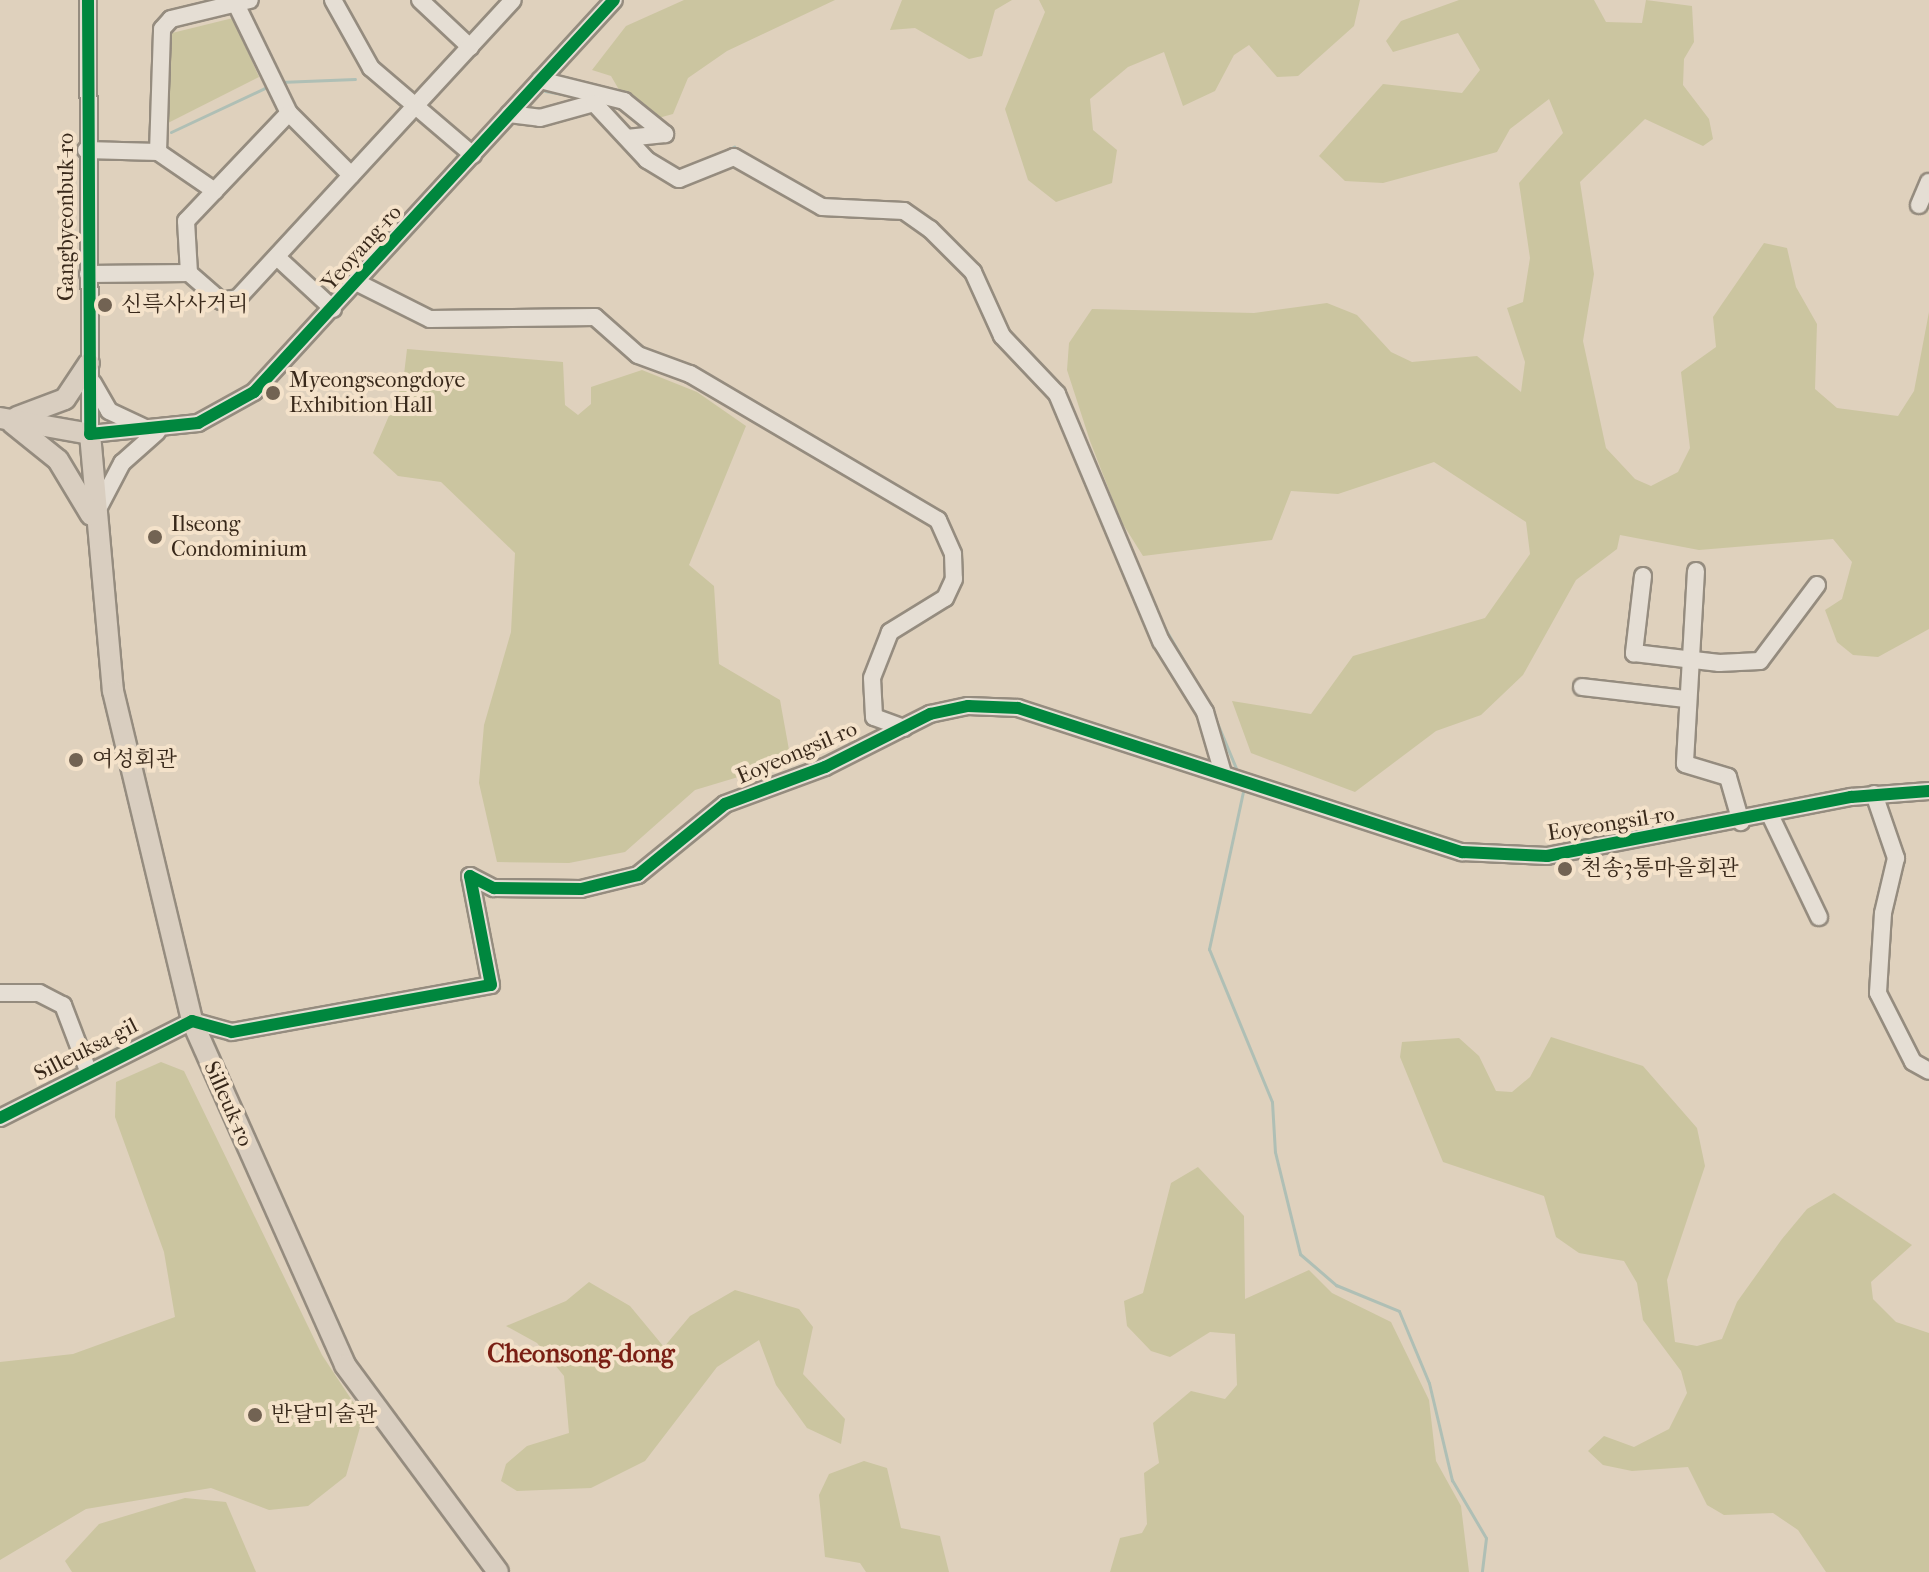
<!DOCTYPE html>
<html>
<head>
<meta charset="utf-8">
<style>
  body { margin:0 }
  #map { position:relative; width:1929px; height:1572px; overflow:hidden; background:#dfd1bd; font-family:"IM FELL French Canon","Noto Serif KR",serif }
  div>[style] { position:absolute }
  [style*='--x'] { left:calc(var(--x)*1px); top:calc(var(--y)*1px); width:calc(var(--w)*1px); rotate:calc(var(--a)*1deg) }
  .green>* { inset:0; background:#cbc5a0 }
  .stream>* { height:3px; margin:-1.5px; padding:0 1.5px; transform-origin:1.5px; border-radius:1.5px; background:#afbfb5 }
  .roads { filter:drop-shadow(2px 0 #958c7f) drop-shadow(-2px 0 #958c7f) drop-shadow(0 2px #958c7f) drop-shadow(0 -2px #958c7f) }
  .minor>* { height:16px; margin:-8px; padding:0 8px; transform-origin:8px; border-radius:8px; background:#e5ded4 }
  .major>* { height:20px; margin:-10px; padding:0 10px; transform-origin:10px; border-radius:10px; background:#d9cec0 }
  .cycleway>* { height:12px; margin:-6px; padding:0 6px; transform-origin:6px; border-radius:6px; background:#00873e }
  .dots>* { width:22px; height:22px; translate:-50% -50%; box-sizing:border-box; border:4px solid #f4e2ca; border-radius:50% }
  span { translate:-50% -50%; white-space:nowrap; text-align:center; line-height:1.15; -webkit-text-stroke:8px #f4e2ca; paint-order:stroke }
  .street-label { font-size:22px; color:#38281a }
  .poi-label { font-size:22px; color:#38281a }
  .left { translate:0 -50%; text-align:left }
  .quarter-label { font-size:26px; color:#7a1f14; font-weight:700 }
</style>
</head>
<body>
<div id="map">
  <div class="green">
    <div style="clip-path:polygon(684px 0,835px 0,727px 51px,688px 78px,673px 114px,651px 120px,625px 100px,611px 76px,592px 70px,626px 26px)"></div>
    <div style="clip-path:polygon(902px 0,1012px 0,995px 10px,982px 56px,969px 59px,915px 28px,890px 30px)"></div>
    <div style="clip-path:polygon(1039px 0,1360px 0,1354px 26px,1298px 76px,1277px 77px,1249px 45px,1234px 55px,1215px 91px,1183px 106px,1164px 52px,1128px 67px,1090px 99px,1093px 130px,1117px 150px,1112px 183px,1056px 202px,1028px 180px,1005px 109px,1045px 12px)"></div>
    <div style="clip-path:polygon(1459px 0,1594px 0,1606px 22px,1642px 23px,1646px 0,1692px 6px,1694px 42px,1684px 59px,1683px 85px,1709px 119px,1713px 139px,1703px 146px,1645px 119px,1580px 182px,1594px 274px,1583px 341px,1606px 448px,1635px 479px,1651px 486px,1678px 472px,1690px 448px,1681px 372px,1716px 347px,1713px 317px,1764px 243px,1787px 248px,1796px 287px,1817px 324px,1815px 389px,1837px 408px,1898px 416px,1914px 391px,1929px 312px,1929px 629px,1878px 657px,1853px 655px,1837px 642px,1825px 610px,1842px 599px,1852px 562px,1833px 539px,1699px 550px,1620px 535px,1617px 549px,1576px 580px,1523px 675px,1481px 715px,1436px 731px,1355px 792px,1251px 753px,1232px 701px,1311px 714px,1353px 656px,1485px 618px,1530px 554px,1526px 522px,1434px 462px,1338px 494px,1291px 491px,1272px 540px,1143px 556px,1121px 521px,1090px 441px,1067px 370px,1069px 343px,1092px 309px,1254px 313px,1327px 303px,1357px 315px,1391px 352px,1412px 362px,1477px 356px,1521px 392px,1525px 362px,1507px 308px,1523px 302px,1530px 258px,1519px 183px,1563px 133px,1549px 99px,1510px 129px,1497px 152px,1383px 183px,1345px 181px,1319px 156px,1383px 84px,1462px 93px,1480px 70px,1458px 33px,1393px 52px,1386px 41px,1401px 21px)"></div>
    <div style="clip-path:polygon(233px 18px,259px 77px,164px 125px,168px 34px)"></div>
    <div style="clip-path:polygon(407px 349px,563px 362px,565px 405px,578px 415px,591px 404px,591px 387px,642px 370px,697px 392px,746px 426px,689px 565px,714px 586px,719px 664px,780px 700px,791px 761px,695px 790px,625px 852px,569px 863px,497px 862px,479px 783px,484px 725px,511px 632px,515px 553px,441px 482px,398px 476px,373px 453px,403px 383px)"></div>
    <div style="clip-path:polygon(1551px 1037px,1643px 1066px,1697px 1128px,1705px 1166px,1667px 1280px,1675px 1342px,1697px 1346px,1722px 1339px,1737px 1302px,1782px 1239px,1807px 1209px,1834px 1193px,1912px 1245px,1871px 1282px,1873px 1299px,1896px 1322px,1929px 1333px,1929px 1572px,1826px 1572px,1798px 1530px,1773px 1513px,1724px 1515px,1707px 1505px,1688px 1467px,1632px 1471px,1603px 1465px,1588px 1451px,1604px 1436px,1634px 1447px,1669px 1429px,1687px 1393px,1681px 1371px,1643px 1320px,1637px 1283px,1624px 1261px,1579px 1253px,1556px 1237px,1544px 1196px,1443px 1162px,1400px 1057px,1402px 1042px,1459px 1038px,1479px 1056px,1496px 1091px,1512px 1092px,1530px 1077px)"></div>
    <div style="clip-path:polygon(161px 1062px,184px 1071px,322px 1355px,363px 1417px,346px 1476px,308px 1506px,269px 1510px,211px 1488px,86px 1509px,0 1560px,0 1362px,73px 1354px,175px 1317px,164px 1252px,115px 1117px,116px 1082px)"></div>
    <div style="clip-path:polygon(1198px 1167px,1244px 1216px,1245px 1299px,1309px 1270px,1332px 1293px,1391px 1322px,1429px 1400px,1436px 1461px,1461px 1506px,1469px 1572px,1110px 1572px,1120px 1538px,1142px 1533px,1147px 1524px,1144px 1473px,1159px 1463px,1153px 1423px,1191px 1391px,1225px 1399px,1237px 1385px,1235px 1334px,1210px 1332px,1170px 1357px,1151px 1351px,1127px 1326px,1124px 1301px,1143px 1293px,1171px 1183px)"></div>
    <div style="clip-path:polygon(589px 1282px,630px 1306px,664px 1347px,690px 1316px,735px 1290px,799px 1309px,813px 1327px,803px 1374px,845px 1419px,841px 1444px,807px 1428px,776px 1385px,759px 1340px,717px 1367px,645px 1461px,591px 1488px,517px 1491px,501px 1481px,506px 1464px,527px 1446px,569px 1433px,564px 1376px,537px 1343px,506px 1326px,566px 1301px)"></div>
    <div style="clip-path:polygon(864px 1461px,887px 1468px,901px 1528px,940px 1536px,949px 1572px,866px 1572px,860px 1563px,825px 1557px,819px 1495px,829px 1474px)"></div>
    <div style="clip-path:polygon(185px 1498px,226px 1502px,256px 1572px,72px 1572px,65px 1561px,99px 1524px)"></div>
  </div>
  <div class="stream">
    <div style="--x:280;--y:82;--w:75;--a:-2.3"></div>
    <div style="--x:545;--y:91;--w:28;--a:10"></div>
    <div style="--x:607;--y:106;--w:36;--a:46"></div>
    <div style="--x:171;--y:132;--w:108;--a:-25.1"></div>
    <div style="--x:704;--y:162;--w:34;--a:-27"></div>
    <div style="--x:734;--y:147;--w:58;--a:31"></div>
    <div style="--x:904;--y:205;--w:24;--a:28"></div>
    <div style="--x:1029;--y:353;--w:32;--a:46"></div>
    <div style="--x:1160;--y:620;--w:99;--a:59.8"></div>
    <div style="--x:1213;--y:713;--w:65;--a:67.4"></div>
    <div style="--x:1244;--y:787;--w:166;--a:102.2"></div>
    <div style="--x:1209;--y:949;--w:165;--a:67.6"></div>
    <div style="--x:1272;--y:1102;--w:50;--a:86.6"></div>
    <div style="--x:1275;--y:1152;--w:105;--a:76.2"></div>
    <div style="--x:1300;--y:1254;--w:48;--a:40.7"></div>
    <div style="--x:1336;--y:1285;--w:68;--a:22.4"></div>
    <div style="--x:1399;--y:1311;--w:78;--a:67.4"></div>
    <div style="--x:1429;--y:1383;--w:100;--a:76.7"></div>
    <div style="--x:1452;--y:1480;--w:67;--a:59.6"></div>
    <div style="--x:1486;--y:1538;--w:34;--a:97"></div>
  </div>
  <div class="roads">
    <div class="minor">
      <div style="--x:88;--y:0;--w:434;--a:89.7"></div>
      <div style="--x:90;--y:434;--w:109;--a:-5.8"></div>
      <div style="--x:198;--y:423;--w:64;--a:-29"></div>
      <div style="--x:254;--y:392;--w:532;--a:-47.44"></div>
      <div style="--x:333;--y:0;--w:78;--a:60.8"></div>
      <div style="--x:371;--y:68;--w:134;--a:40.5"></div>
      <div style="--x:420;--y:0;--w:69;--a:43.2"></div>
      <div style="--x:237;--y:6;--w:119;--a:64.1"></div>
      <div style="--x:289;--y:113;--w:88;--a:45"></div>
      <div style="--x:540;--y:80;--w:87;--a:14"></div>
      <div style="--x:624;--y:101;--w:53;--a:38.8"></div>
      <div style="--x:665;--y:134;--w:36;--a:174"></div>
      <div style="--x:509;--y:114;--w:31;--a:7"></div>
      <div style="--x:540;--y:118;--w:56;--a:-15.5"></div>
      <div style="--x:594;--y:103;--w:78;--a:47.1"></div>
      <div style="--x:647;--y:160;--w:37;--a:31"></div>
      <div style="--x:679;--y:179;--w:59;--a:-21.8"></div>
      <div style="--x:734;--y:157;--w:101;--a:29.6"></div>
      <div style="--x:822;--y:207;--w:82;--a:2.8"></div>
      <div style="--x:904;--y:211;--w:32;--a:35"></div>
      <div style="--x:930;--y:229;--w:61;--a:45"></div>
      <div style="--x:973;--y:272;--w:70;--a:65.6"></div>
      <div style="--x:1002;--y:336;--w:80;--a:46.5"></div>
      <div style="--x:1057;--y:394;--w:268;--a:67.2"></div>
      <div style="--x:1161;--y:641;--w:84;--a:58.2"></div>
      <div style="--x:1205;--y:712;--w:64;--a:73.6"></div>
      <div style="--x:86;--y:150;--w:72;--a:1.6"></div>
      <div style="--x:158;--y:152;--w:69;--a:34.4"></div>
      <div style="--x:158;--y:152;--w:123;--a:-88.1"></div>
      <div style="--x:162;--y:29;--w:13;--a:-48"></div>
      <div style="--x:171;--y:19;--w:81;--a:-13.5"></div>
      <div style="--x:1919;--y:205;--w:25;--a:-67"></div>
      <div style="--x:278;--y:258;--w:75;--a:42.8"></div>
      <div style="--x:189;--y:273;--w:52;--a:-93.3"></div>
      <div style="--x:186;--y:221;--w:149;--a:-46.4"></div>
      <div style="--x:88;--y:274;--w:101;--a:-0.6"></div>
      <div style="--x:189;--y:273;--w:43;--a:41.2"></div>
      <div style="--x:221;--y:301;--w:17;--a:-10"></div>
      <div style="--x:238;--y:298;--w:405;--a:-47.3"></div>
      <div style="--x:358;--y:283;--w:80;--a:26.6"></div>
      <div style="--x:430;--y:319;--w:165;--a:-0.7"></div>
      <div style="--x:595;--y:317;--w:57;--a:41.5"></div>
      <div style="--x:638;--y:355;--w:55;--a:20.1"></div>
      <div style="--x:690;--y:374;--w:288;--a:30.5"></div>
      <div style="--x:938;--y:520;--w:37;--a:66"></div>
      <div style="--x:953;--y:554;--w:25;--a:88"></div>
      <div style="--x:954;--y:579;--w:21;--a:115"></div>
      <div style="--x:945;--y:598;--w:65;--a:148.3"></div>
      <div style="--x:890;--y:632;--w:49;--a:111.4"></div>
      <div style="--x:872;--y:678;--w:39;--a:87"></div>
      <div style="--x:874;--y:717;--w:32;--a:20"></div>
      <div style="--x:93;--y:383;--w:32;--a:60"></div>
      <div style="--x:109;--y:411;--w:40;--a:25"></div>
      <div style="--x:99;--y:507;--w:50;--a:-62.4"></div>
      <div style="--x:122;--y:463;--w:47;--a:-41.5"></div>
      <div style="--x:1696;--y:571;--w:193;--a:93.3"></div>
      <div style="--x:1685;--y:764;--w:45;--a:16.8"></div>
      <div style="--x:1728;--y:777;--w:47;--a:73.9"></div>
      <div style="--x:1643;--y:576;--w:78;--a:96.7"></div>
      <div style="--x:1634;--y:653;--w:86;--a:6.7"></div>
      <div style="--x:1719;--y:663;--w:41;--a:-2.8"></div>
      <div style="--x:1760;--y:661;--w:95;--a:-53.1"></div>
      <div style="--x:1582;--y:687;--w:105;--a:6.6"></div>
      <div style="--x:1874;--y:794;--w:68;--a:71"></div>
      <div style="--x:1896;--y:858;--w:57;--a:103.3"></div>
      <div style="--x:1883;--y:913;--w:80;--a:93.6"></div>
      <div style="--x:1878;--y:993;--w:77;--a:63.1"></div>
      <div style="--x:1913;--y:1062;--w:18;--a:29"></div>
      <div style="--x:1771;--y:817;--w:111;--a:64.4"></div>
      <div style="--x:0;--y:993;--w:39;--a:0"></div>
      <div style="--x:39;--y:993;--w:27;--a:27"></div>
      <div style="--x:63;--y:1005;--w:67;--a:69.1"></div>
      <div style="--x:0;--y:1118;--w:215;--a:-26.8"></div>
      <div style="--x:192;--y:1021;--w:41;--a:15.4"></div>
      <div style="--x:232;--y:1032;--w:263;--a:-10.3"></div>
      <div style="--x:491;--y:985;--w:111;--a:-100.9"></div>
      <div style="--x:470;--y:876;--w:27;--a:27"></div>
      <div style="--x:494;--y:888;--w:87;--a:0.7"></div>
      <div style="--x:581;--y:889;--w:59;--a:-13.8"></div>
      <div style="--x:638;--y:875;--w:112;--a:-39.2"></div>
      <div style="--x:725;--y:804;--w:107;--a:-20.3"></div>
      <div style="--x:825;--y:767;--w:118;--a:-26.8"></div>
      <div style="--x:930;--y:714;--w:39;--a:-12"></div>
      <div style="--x:968;--y:706;--w:50;--a:2.3"></div>
      <div style="--x:1018;--y:708;--w:467;--a:18"></div>
      <div style="--x:1462;--y:852;--w:85;--a:2.7"></div>
      <div style="--x:1547;--y:856;--w:310;--a:-11"></div>
      <div style="--x:1851;--y:797;--w:78;--a:-4.4"></div>
    </div>
    <div class="major">
      <div style="--x:17;--y:417;--w:51;--a:-20.6"></div>
      <div style="--x:65;--y:399;--w:43;--a:-56.3"></div>
      <div style="--x:0;--y:418;--w:91;--a:10.1"></div>
      <div style="--x:90;--y:434;--w:258;--a:84.9"></div>
      <div style="--x:113;--y:691;--w:339;--a:76.5"></div>
      <div style="--x:192;--y:1021;--w:376;--a:66"></div>
      <div style="--x:345;--y:1365;--w:257;--a:53.5"></div>
      <div style="--x:12;--y:423;--w:59;--a:38.8"></div>
      <div style="--x:58;--y:460;--w:64;--a:59"></div>
    </div>
  </div>
  <div class="cycleway">
    <div style="--x:88;--y:0;--w:434;--a:89.7"></div>
    <div style="--x:90;--y:434;--w:109;--a:-5.8"></div>
    <div style="--x:198;--y:423;--w:64;--a:-29"></div>
    <div style="--x:254;--y:392;--w:532;--a:-47.44"></div>
    <div style="--x:0;--y:1118;--w:215;--a:-26.8"></div>
    <div style="--x:192;--y:1021;--w:41;--a:15.4"></div>
    <div style="--x:232;--y:1032;--w:263;--a:-10.3"></div>
    <div style="--x:491;--y:985;--w:111;--a:-100.9"></div>
    <div style="--x:470;--y:876;--w:27;--a:27"></div>
    <div style="--x:494;--y:888;--w:87;--a:0.7"></div>
    <div style="--x:581;--y:889;--w:59;--a:-13.8"></div>
    <div style="--x:638;--y:875;--w:112;--a:-39.2"></div>
    <div style="--x:725;--y:804;--w:107;--a:-20.3"></div>
    <div style="--x:825;--y:767;--w:118;--a:-26.8"></div>
    <div style="--x:930;--y:714;--w:39;--a:-12"></div>
    <div style="--x:968;--y:706;--w:50;--a:2.3"></div>
    <div style="--x:1018;--y:708;--w:467;--a:18"></div>
    <div style="--x:1462;--y:852;--w:85;--a:2.7"></div>
    <div style="--x:1547;--y:856;--w:310;--a:-11"></div>
    <div style="--x:1851;--y:797;--w:78;--a:-4.4"></div>
  </div>
  <div class="dots">
    <div style="left:105px;top:305px;background:#726353"></div>
    <div style="left:273px;top:393px;background:#726353"></div>
    <div style="left:155px;top:537px;background:#726353"></div>
    <div style="left:76px;top:760px;background:#726353"></div>
    <div style="left:1565px;top:869px;background:#726353"></div>
    <div style="left:255px;top:1415px;background:#726353"></div>
  </div>
  <div class="street-label">
    <span style="left:67px;top:217px;rotate:-90deg">Gangbyeonbuk-ro</span>
    <span style="left:362px;top:248px;rotate:-48deg">Yeoyang-ro</span>
    <span style="left:797px;top:753px;rotate:-23deg">Eoyeongsil-ro</span>
    <span style="left:1611px;top:824px;rotate:-9deg">Eoyeongsil-ro</span>
    <span style="left:86px;top:1050px;rotate:-27deg">Silleuksa-gil</span>
    <span style="left:228px;top:1104px;rotate:66deg">Silleuk-ro</span>
  </div>
  <div class="poi-label">
    <span class="left" style="left:121px;top:305px">신륵사사거리</span>
    <span class="left" style="left:289px;top:393px">Myeongseongdoye<br>Exhibition Hall</span>
    <span class="left" style="left:171px;top:537px">Ilseong<br>Condominium</span>
    <span class="left" style="left:92px;top:760px">여성회관</span>
    <span class="left" style="left:1581px;top:869px">천송3통마을회관</span>
    <span class="left" style="left:271px;top:1415px">반달미술관</span>
  </div>
  <div class="quarter-label">
    <span style="left:581px;top:1354px">Cheonsong-dong</span>
  </div>
</div>
</body>
</html>
